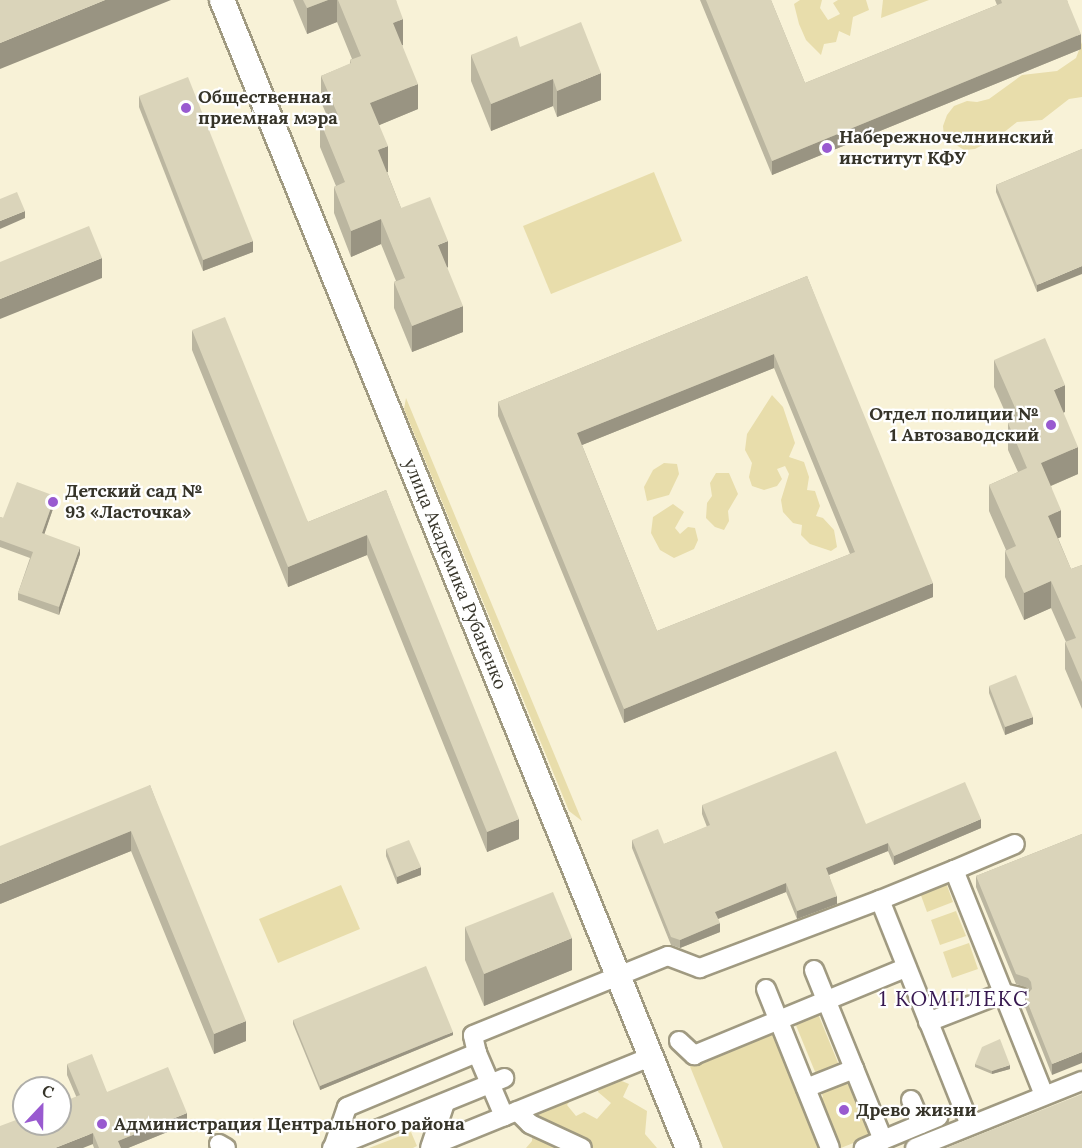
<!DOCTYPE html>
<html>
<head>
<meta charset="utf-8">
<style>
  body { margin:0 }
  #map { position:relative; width:1082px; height:1148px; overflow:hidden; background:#f8f2d7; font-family:Lora,serif }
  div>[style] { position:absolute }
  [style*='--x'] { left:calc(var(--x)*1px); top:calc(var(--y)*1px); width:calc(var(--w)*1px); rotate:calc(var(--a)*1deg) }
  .green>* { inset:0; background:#e8ddab }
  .roads { filter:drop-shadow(2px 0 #a09a81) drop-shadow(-2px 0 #a09a81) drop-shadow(0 2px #a09a81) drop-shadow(0 -2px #a09a81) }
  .pedestrian>* { height:18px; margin:-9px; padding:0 9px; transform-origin:9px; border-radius:9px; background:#fff }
  .minor>* { height:24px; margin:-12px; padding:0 12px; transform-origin:12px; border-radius:12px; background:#fff }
  .wall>* { inset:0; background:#bbb6a0 }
  .shaded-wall>* { inset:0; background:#999482 }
  .building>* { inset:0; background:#dad4ba }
  .dots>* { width:16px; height:16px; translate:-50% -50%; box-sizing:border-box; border:3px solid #fff; border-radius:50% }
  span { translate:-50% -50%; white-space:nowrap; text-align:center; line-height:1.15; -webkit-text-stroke:4.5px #fff; paint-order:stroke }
  .poi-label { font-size:18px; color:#363429; font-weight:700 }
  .left { translate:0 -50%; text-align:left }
  .right { translate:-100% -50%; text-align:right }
  .street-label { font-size:18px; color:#363429 }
  .quarter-label { font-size:21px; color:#371850; letter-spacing:1.5px }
  .north { position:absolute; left:12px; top:1076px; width:60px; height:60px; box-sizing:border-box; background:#fff; border:2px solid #afaea9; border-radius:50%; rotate:22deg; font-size:16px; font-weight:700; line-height:24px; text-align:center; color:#363429 }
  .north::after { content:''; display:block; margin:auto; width:21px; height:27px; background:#995ad0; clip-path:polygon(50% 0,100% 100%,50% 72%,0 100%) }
</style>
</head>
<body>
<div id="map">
  <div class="green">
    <div style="clip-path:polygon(800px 0,822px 0,820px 8px,828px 20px,840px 14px,833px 3px,838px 0,866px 0,869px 10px,853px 17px,850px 36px,839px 31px,836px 42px,824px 44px,821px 55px,806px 40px,799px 24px,794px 4px)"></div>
    <div style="clip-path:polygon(883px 0,929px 0,881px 18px)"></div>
    <div style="clip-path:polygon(1082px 42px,1082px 97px,1069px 99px,1042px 120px,1017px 122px,998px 137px,975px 149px,964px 150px,944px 137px,943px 126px,947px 115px,954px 106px,967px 101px,977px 102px,989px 99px,1022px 75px,1057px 71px,1076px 58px)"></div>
    <div style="clip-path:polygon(654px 172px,682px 241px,551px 294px,523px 226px)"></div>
    <div style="clip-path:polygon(772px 395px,783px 407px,795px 443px,789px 457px,804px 462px,809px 477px,807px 490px,815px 491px,820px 506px,816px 516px,823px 518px,834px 530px,837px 547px,831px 551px,810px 544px,801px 535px,802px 525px,793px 523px,783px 512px,781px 500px,789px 474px,785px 466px,777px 469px,782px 479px,777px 486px,764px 490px,752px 486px,749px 477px,752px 463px,745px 450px,747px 434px)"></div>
    <div style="clip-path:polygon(406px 398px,582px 821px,569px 811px,404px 409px)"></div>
    <div style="clip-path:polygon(664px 463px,677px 464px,679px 474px,669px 495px,647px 501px,644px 487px,653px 470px)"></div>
    <div style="clip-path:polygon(716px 473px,729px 473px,738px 494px,728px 511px,729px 521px,724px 530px,715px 527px,706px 518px,707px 503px,712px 496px,710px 483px)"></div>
    <div style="clip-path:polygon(673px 504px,684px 512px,675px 528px,680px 534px,688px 527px,695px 528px,698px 540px,694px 549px,674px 558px,660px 550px,651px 533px,653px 517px)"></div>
    <div style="clip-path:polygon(945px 880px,953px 902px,927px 912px,919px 890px)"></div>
    <div style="clip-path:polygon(341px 885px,360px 929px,278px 963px,259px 919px)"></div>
    <div style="clip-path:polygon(956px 911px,966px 936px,940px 945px,931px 920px)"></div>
    <div style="clip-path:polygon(969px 943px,978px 969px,952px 978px,943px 952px)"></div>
    <div style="clip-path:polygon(816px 1009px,841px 1070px,818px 1079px,793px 1018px)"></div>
    <div style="clip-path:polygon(770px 1028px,819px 1148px,723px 1148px,689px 1064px,692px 1059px)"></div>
    <div style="clip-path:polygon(612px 1077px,629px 1084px,623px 1097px,647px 1111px,645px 1134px,657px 1148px,526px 1148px,532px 1141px,533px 1110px,575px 1094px,567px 1105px,576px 1116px,584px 1112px,597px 1119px,611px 1103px,598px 1092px,600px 1085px)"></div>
    <div style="clip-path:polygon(847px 1080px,850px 1086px,854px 1084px,878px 1133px,841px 1148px,833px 1148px,818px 1100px,823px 1097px,821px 1091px)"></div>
    <div style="clip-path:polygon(411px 1132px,417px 1146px,413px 1148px,369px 1148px)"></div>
  </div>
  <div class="roads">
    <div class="pedestrian">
      <div style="--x:954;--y:870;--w:66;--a:-23.1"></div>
      <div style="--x:880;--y:900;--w:80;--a:-22.1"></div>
      <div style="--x:954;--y:870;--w:242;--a:68.2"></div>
      <div style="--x:814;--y:970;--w:183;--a:67.9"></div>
      <div style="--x:883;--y:1140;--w:21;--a:157"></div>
      <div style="--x:766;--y:989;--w:171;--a:68.1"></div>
      <div style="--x:928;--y:1022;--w:80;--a:-21.1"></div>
      <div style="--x:1003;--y:993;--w:18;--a:13"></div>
      <div style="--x:679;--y:1041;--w:21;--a:43"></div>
      <div style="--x:694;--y:1055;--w:230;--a:-22.4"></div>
      <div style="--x:477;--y:1053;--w:69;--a:66.8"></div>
      <div style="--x:806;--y:1088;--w:52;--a:-21.6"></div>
      <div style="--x:911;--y:1100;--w:26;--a:67"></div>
      <div style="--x:517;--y:1111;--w:18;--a:45"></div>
      <div style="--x:530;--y:1124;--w:57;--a:24.8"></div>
      <div style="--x:883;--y:1140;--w:60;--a:-22.7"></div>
      <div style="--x:219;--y:1144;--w:8;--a:30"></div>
      <div style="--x:332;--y:1148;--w:186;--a:-22.1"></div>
      <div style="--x:333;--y:1148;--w:43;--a:-71.1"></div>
      <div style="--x:347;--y:1107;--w:141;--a:-22.6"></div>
      <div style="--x:477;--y:1053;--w:18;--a:-103"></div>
      <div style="--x:473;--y:1035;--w:210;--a:-22.1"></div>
      <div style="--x:668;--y:956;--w:34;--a:21"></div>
      <div style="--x:700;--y:968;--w:192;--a:-20.7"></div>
      <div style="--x:880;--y:900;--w:242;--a:68.2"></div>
      <div style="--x:430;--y:1148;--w:47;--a:-71.6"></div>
      <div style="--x:432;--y:1148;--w:2;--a:-117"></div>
      <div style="--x:431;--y:1146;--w:226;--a:-22.1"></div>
      <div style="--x:915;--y:1148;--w:180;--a:-21.9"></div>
    </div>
    <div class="minor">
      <div style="--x:222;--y:0;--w:1239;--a:67.91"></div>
    </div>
  </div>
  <div class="wall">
    <div style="clip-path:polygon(293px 0,396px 0,403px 45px,402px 45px,418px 109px,379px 125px,388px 172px,387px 172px,401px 208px,448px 267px,447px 268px,463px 332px,412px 352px,394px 308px,394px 282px,396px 281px,381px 244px,351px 257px,334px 213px,334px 187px,336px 186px,320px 147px,320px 121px,328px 118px,321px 102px,321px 76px,350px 64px,350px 60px,352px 59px,337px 22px,307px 34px)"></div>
    <div style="clip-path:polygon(700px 0,771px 0,805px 83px,997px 5px,995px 0,1067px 0,1081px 49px,772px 175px)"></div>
    <div style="clip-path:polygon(520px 47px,601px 100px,557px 117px,553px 106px,491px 131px,471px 81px,471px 55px)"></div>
    <div style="clip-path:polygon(139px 96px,253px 252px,203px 271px,139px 107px)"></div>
    <div style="clip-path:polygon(1082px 149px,1037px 292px,996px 192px,996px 185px)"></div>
    <div style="clip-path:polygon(evenodd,807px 276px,933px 597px,624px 723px,498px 416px,498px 402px,807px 276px,774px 368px,850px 554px,657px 631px,582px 445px,774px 368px)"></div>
    <div style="clip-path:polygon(192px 330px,308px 522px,386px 490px,519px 839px,487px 852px,367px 555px,288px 587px,192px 350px)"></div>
    <div style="clip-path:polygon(994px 360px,1065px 412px,1063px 412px,1078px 474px,1051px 486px,1061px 537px,1058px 538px,1071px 569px,1082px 565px,1082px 709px,1065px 669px,1065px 642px,1066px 642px,1051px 608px,1024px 620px,1005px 577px,1005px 551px,1006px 550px,989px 511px,989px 485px,1018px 472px,1008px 450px,1008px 423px,1010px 423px,994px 387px)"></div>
    <div style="clip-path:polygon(55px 503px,44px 534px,80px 554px,59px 615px,18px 600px,18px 593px,30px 558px,0 547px,0 517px,3px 518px)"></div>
    <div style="clip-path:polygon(989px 686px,1033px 724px,1005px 735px,989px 693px)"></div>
    <div style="clip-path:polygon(150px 785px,246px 1041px,214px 1054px,131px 851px,0 904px)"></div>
    <div style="clip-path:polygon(702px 805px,866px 824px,981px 828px,894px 865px,888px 851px,829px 875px,837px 904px,797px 919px,786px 892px,718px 919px,720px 932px,680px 948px,671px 945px,632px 848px,632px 840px,664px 844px,707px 827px,702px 814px)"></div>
    <div style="clip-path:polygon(1082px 834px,1052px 1075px,1025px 1007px,1025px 996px,1030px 991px,1028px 988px,1016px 984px,976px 887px,976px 876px)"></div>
    <div style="clip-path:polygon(386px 849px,421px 875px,397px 884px,386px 856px)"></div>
    <div style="clip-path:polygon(465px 927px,572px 970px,484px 1006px,465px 960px)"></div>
    <div style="clip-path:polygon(293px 1020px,453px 1035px,320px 1090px,293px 1024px)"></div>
    <div style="clip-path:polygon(67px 1064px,107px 1092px,187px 1124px,128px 1148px,94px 1148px,76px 1096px,67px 1075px)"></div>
    <div style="clip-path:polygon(975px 1064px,1010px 1069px,992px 1074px,975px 1067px)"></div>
  </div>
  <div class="shaded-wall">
    <div style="clip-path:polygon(105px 0,171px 0,0 69px,0 43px)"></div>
    <div style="clip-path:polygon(328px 0,337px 0,337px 22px,307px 34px,307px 8px)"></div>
    <div style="clip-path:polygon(403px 19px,403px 45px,393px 49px,393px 23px)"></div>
    <div style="clip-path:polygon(1081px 34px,1081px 49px,772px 175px,772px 161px)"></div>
    <div style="clip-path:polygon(601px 73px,601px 100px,557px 117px,557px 91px)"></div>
    <div style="clip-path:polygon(553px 79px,553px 106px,491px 131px,491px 104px)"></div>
    <div style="clip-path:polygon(418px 84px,418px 109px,370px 129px,370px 103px)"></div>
    <div style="clip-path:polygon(388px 146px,388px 172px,378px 176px,378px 150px)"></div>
    <div style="clip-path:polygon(25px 211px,25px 218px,0 229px,0 221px)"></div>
    <div style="clip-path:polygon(381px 219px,381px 244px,351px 257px,351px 231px)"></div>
    <div style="clip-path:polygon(253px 241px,253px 252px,203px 271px,203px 260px)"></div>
    <div style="clip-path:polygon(448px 241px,448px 267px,438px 271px,438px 245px)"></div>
    <div style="clip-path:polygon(102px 258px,102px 278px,0 319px,0 299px)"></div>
    <div style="clip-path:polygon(1082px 266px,1082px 274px,1037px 292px,1037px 285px)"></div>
    <div style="clip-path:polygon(463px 306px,463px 332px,412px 352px,412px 326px)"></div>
    <div style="clip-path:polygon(774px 354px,774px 368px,577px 447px,577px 433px)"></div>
    <div style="clip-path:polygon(1065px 385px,1065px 412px,1054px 417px,1054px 390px)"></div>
    <div style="clip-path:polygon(1078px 447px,1078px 474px,1041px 490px,1041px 463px)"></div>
    <div style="clip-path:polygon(55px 496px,55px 503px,42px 541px,42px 533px)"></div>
    <div style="clip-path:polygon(1061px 510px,1061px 537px,1048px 543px,1048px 516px)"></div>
    <div style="clip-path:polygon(367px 535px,367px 555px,288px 587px,288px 567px)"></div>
    <div style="clip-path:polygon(80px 547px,80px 554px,59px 615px,59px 607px)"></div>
    <div style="clip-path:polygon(1051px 581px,1051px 608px,1024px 620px,1024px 593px)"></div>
    <div style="clip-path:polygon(933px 583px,933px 597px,624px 723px,624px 709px)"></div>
    <div style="clip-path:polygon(1033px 717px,1033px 724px,1005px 735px,1005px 727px)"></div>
    <div style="clip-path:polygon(519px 819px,519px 839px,487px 852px,487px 832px)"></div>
    <div style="clip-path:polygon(981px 819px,981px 828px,894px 865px,894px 856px)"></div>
    <div style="clip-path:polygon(131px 831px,131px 851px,0 904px,0 884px)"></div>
    <div style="clip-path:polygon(888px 843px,888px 851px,826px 876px,826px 868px)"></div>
    <div style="clip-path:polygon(421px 867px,421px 875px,397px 884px,397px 877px)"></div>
    <div style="clip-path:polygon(786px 883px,786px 892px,715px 920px,715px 912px)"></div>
    <div style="clip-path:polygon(837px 896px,837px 904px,797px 919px,797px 911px)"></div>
    <div style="clip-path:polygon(720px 923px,720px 932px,680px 948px,680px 940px)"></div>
    <div style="clip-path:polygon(572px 938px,572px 970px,484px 1006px,484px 974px)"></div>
    <div style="clip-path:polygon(246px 1021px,246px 1041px,214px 1054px,214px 1034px)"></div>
    <div style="clip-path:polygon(453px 1032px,453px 1035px,320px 1090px,320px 1086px)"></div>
    <div style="clip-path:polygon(1082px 1052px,1082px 1063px,1052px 1075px,1052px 1064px)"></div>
    <div style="clip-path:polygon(1010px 1065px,1010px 1069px,992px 1074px,992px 1071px)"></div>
    <div style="clip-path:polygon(187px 1113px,187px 1124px,128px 1148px,118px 1148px,118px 1141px)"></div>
    <div style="clip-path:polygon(93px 1133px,93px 1144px,83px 1148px,55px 1148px)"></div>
  </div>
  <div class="building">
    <div style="clip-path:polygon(0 0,105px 0,0 43px)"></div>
    <div style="clip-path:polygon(303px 0,328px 0,307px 8px)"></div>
    <div style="clip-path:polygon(338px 0,396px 0,403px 19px,393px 23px,418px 84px,370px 103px,388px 146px,378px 150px,401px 208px,430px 197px,448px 241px,438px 245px,463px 306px,412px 326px,394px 282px,405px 278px,381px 219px,351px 231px,334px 187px,345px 182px,320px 121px,338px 115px,321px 76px,351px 63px,350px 60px,361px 56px)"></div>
    <div style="clip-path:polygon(706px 0,771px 0,805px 83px,1002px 3px,1001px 0,1067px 0,1081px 34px,772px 161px)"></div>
    <div style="clip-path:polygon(581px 22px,601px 73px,557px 91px,553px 79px,491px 104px,471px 55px,517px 36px,520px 47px)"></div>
    <div style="clip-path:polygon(188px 77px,253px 241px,203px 260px,139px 96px)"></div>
    <div style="clip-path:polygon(1082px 149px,1082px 266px,1037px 285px,996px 185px)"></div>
    <div style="clip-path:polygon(17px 192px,25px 211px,0 221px,0 199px)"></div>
    <div style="clip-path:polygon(89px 226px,102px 258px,0 299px,0 262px)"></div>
    <div style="clip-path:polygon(evenodd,807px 276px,933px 583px,624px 709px,498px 402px,807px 276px,774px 354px,855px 552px,657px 631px,577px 433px,774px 354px)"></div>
    <div style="clip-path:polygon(225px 317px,308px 522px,386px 490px,519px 819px,487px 832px,367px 535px,288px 567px,192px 330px)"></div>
    <div style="clip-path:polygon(1045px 338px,1065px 385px,1054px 390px,1078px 447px,1041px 463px,1061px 510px,1048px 516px,1071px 569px,1082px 565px,1082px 682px,1065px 642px,1076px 638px,1051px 581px,1024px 593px,1005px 551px,1016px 546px,989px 485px,1027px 468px,1008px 423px,1020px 419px,994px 360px)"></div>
    <div style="clip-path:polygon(17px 482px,55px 496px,42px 533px,80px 547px,59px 607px,18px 593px,33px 552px,0 540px,0 517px,3px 518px)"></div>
    <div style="clip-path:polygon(1016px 675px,1033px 717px,1005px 727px,989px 686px)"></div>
    <div style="clip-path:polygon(836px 751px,866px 824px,965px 782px,981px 819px,894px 856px,888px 843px,826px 868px,837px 896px,797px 911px,786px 883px,715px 912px,720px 923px,680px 940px,671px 937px,632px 840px,658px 829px,664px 844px,710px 825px,702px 805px)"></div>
    <div style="clip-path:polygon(150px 785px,246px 1021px,214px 1034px,131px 831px,0 884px,0 846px)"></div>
    <div style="clip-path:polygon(1082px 834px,1082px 1052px,1052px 1064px,1025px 996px,1032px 989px,1031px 982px,1028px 978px,1016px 974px,976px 876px)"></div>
    <div style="clip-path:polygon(409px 840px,421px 867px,397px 877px,386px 849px)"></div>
    <div style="clip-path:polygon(553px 892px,572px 938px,484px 974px,465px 927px)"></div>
    <div style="clip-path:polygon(426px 966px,453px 1032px,320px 1086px,293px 1020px)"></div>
    <div style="clip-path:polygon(1000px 1039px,1010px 1065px,992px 1071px,975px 1064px,982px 1047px)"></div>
    <div style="clip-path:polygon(92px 1054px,107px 1092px,168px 1067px,187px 1113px,118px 1141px,121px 1148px,99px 1148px,93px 1133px,55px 1148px,0 1148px,0 1126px,24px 1117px,24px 1124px,60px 1124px,60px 1103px,80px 1095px,67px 1064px)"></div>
    <div style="clip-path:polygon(1082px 1094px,1082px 1148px,946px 1148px)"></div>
  </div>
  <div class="dots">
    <div style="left:186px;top:108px;background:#995ad0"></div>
    <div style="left:827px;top:148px;background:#995ad0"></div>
    <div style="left:1051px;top:425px;background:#995ad0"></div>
    <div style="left:53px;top:502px;background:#995ad0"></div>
    <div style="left:844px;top:1110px;background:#995ad0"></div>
    <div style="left:102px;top:1124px;background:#995ad0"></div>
  </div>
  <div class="poi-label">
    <span class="left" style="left:198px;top:108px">Общественная<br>приемная мэра</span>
    <span class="left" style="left:839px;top:148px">Набережночелнинский<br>институт КФУ</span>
    <span class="right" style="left:1039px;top:425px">Отдел полиции №<br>1 Автозаводский</span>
    <span class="left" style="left:65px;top:502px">Детский сад №<br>93 «Ласточка»</span>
    <span class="left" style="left:856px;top:1110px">Древо жизни</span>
    <span class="left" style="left:114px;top:1124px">Администрация Центрального района</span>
  </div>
  <div class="street-label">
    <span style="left:455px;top:574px;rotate:68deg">улица Академика Рубаненко</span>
  </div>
  <div class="quarter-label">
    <span style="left:954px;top:999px">1 КОМПЛЕКС</span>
  </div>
  <div class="north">С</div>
</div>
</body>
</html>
